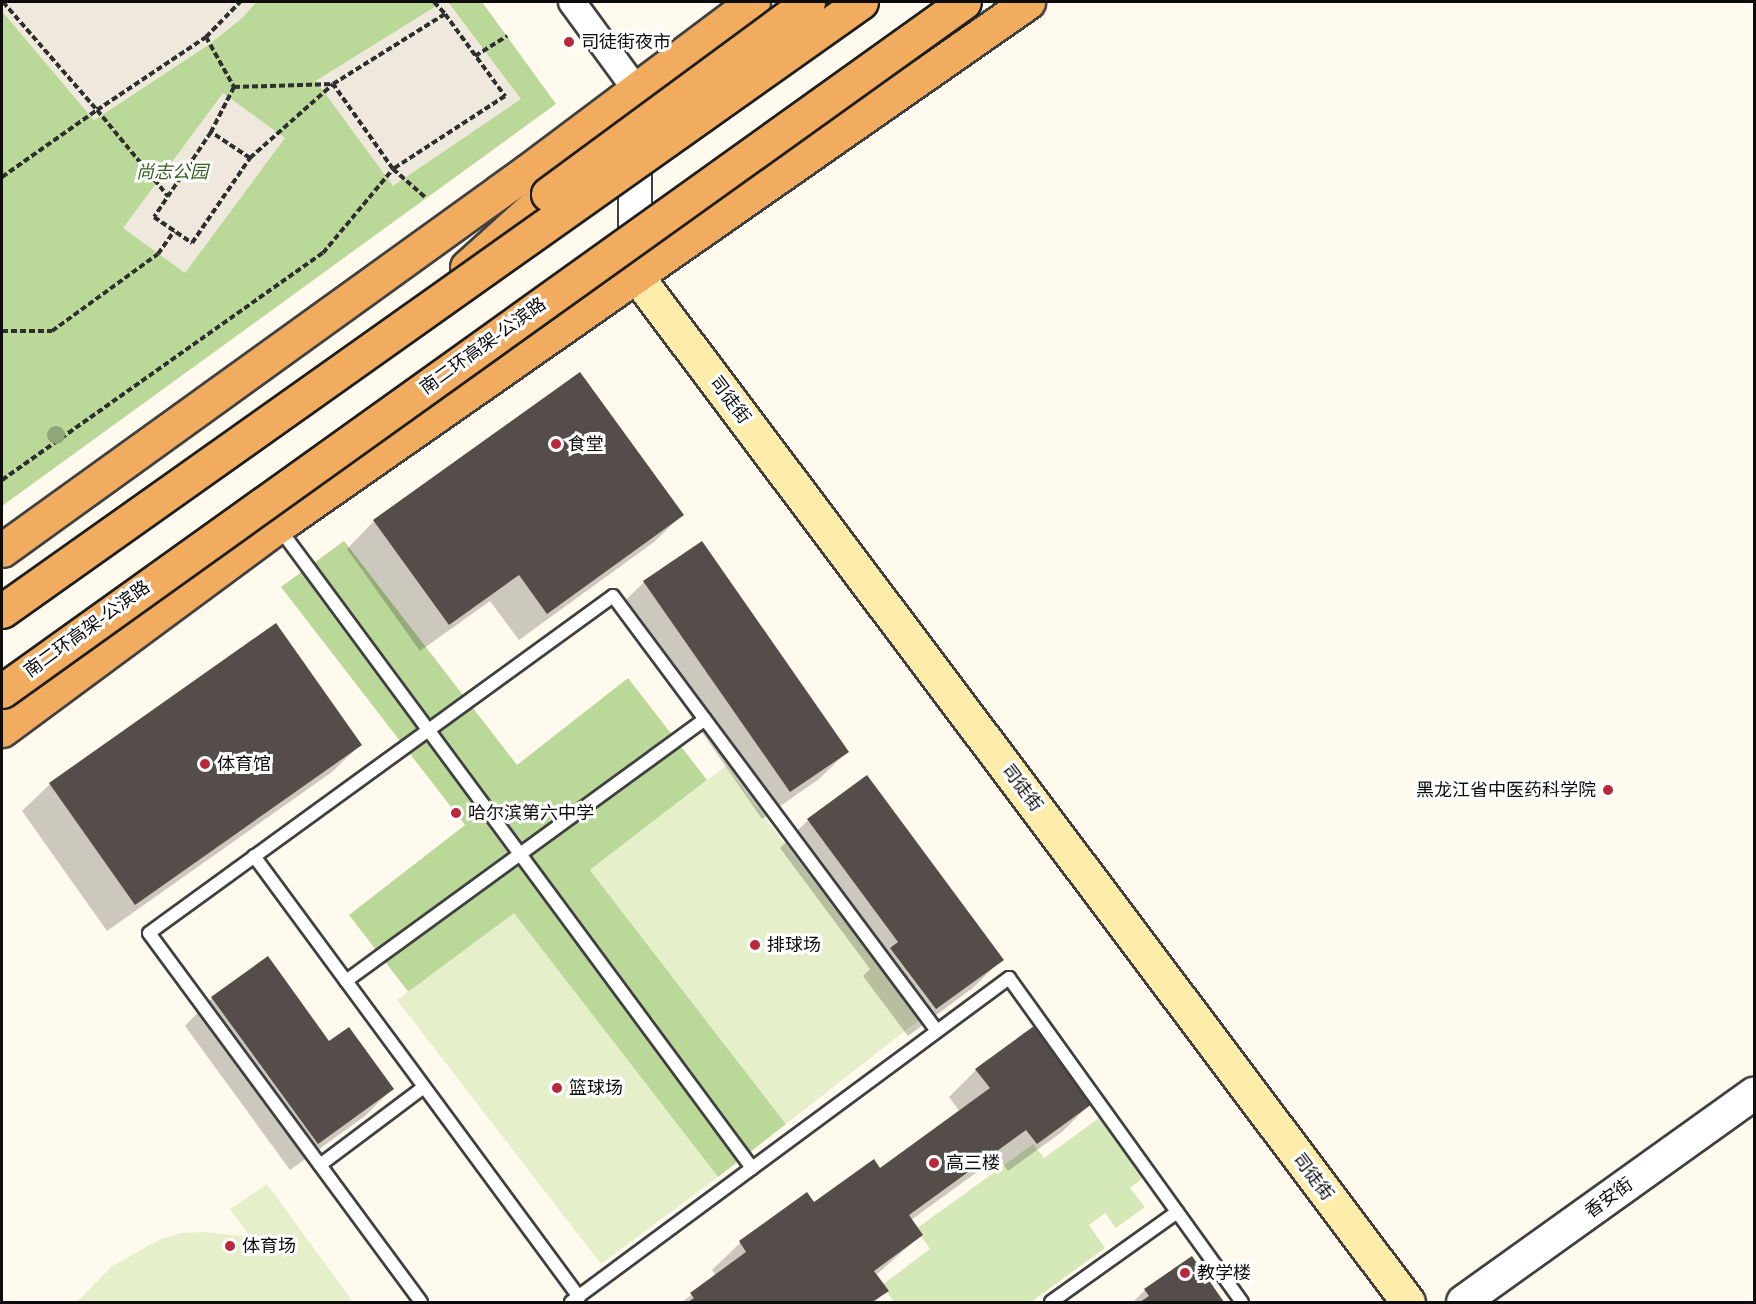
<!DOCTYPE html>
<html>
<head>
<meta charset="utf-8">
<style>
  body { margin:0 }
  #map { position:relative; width:1756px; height:1304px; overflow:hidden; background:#fffaed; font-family:"Times New Roman","Noto Sans SC",serif }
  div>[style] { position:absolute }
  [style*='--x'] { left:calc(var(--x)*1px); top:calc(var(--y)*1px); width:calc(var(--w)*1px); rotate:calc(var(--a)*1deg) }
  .green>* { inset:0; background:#d5e8b8 }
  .forest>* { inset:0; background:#bad898 }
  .pitch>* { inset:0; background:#e5efc9 }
  .plaza>* { inset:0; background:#eee8dd }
  .shadow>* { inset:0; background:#0003 }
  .building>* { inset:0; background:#554d49 }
  .path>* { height:4px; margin-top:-2px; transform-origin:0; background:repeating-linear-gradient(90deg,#2f2f2f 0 6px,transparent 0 9px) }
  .roads { filter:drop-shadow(2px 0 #404040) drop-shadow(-2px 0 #404040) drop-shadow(0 2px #404040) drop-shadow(0 -2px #404040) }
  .service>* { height:12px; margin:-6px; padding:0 6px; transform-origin:6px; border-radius:6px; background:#fff }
  .minor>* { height:26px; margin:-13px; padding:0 13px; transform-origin:13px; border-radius:13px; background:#fff }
  .tertiary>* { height:32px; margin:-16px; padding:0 16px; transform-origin:16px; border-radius:16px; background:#fff }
  .secondary>* { height:33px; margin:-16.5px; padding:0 16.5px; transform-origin:16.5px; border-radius:16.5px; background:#fdecaa }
  .trunk>* { height:33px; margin:-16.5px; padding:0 16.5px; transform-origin:16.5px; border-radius:16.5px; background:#f2ac60 }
  .bridges { filter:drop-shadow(2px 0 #1e1e1e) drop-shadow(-2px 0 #1e1e1e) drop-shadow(0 2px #1e1e1e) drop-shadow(0 -2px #1e1e1e) }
  .trunk-bridge>* { height:33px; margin:-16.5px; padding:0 16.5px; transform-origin:16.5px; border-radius:16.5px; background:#f2ac60 }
  .trees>* { width:18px; height:18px; margin:-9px; border-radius:50%; background:#8fa67c }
  .dots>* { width:16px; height:16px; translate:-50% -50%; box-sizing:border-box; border:3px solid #fff; border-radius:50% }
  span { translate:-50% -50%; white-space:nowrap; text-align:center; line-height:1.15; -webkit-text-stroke:6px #fff; paint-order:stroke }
  .poi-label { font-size:18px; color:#0d0d0d }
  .left { translate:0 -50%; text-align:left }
  .right { translate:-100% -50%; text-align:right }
  .park-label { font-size:18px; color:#33621f; font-style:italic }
  .street-label { font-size:18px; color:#0d0d0d }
  .frame { position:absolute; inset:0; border:3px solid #0d0d0d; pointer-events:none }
</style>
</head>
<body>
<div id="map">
  <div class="green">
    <div style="clip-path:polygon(1099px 1118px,1143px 1178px,1130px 1188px,1145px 1207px,1116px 1228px,1105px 1213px,1089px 1225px,1105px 1248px,1031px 1302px,894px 1302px,882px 1285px,930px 1249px,916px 1229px,1033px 1144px,1044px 1158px)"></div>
  </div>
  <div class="forest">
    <div style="clip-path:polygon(256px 2px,443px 2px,316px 81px,520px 99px,448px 2px,482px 2px,556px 104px,2px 506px,2px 11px,94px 120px,208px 45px,242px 18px)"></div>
    <div style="clip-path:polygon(344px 541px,517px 765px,628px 678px,707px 780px,590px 870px,786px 1124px,718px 1177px,514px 914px,410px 994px,349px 915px,465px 825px,281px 587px)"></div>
  </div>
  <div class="pitch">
    <div style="clip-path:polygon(726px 766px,919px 1020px,786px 1124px,590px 870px)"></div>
    <div style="clip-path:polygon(514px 913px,718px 1177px,601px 1264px,397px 1000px)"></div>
    <div style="clip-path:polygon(267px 1184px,353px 1302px,77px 1302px,112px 1266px,159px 1240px,180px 1233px,204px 1232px,250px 1237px,230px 1209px)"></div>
  </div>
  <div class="plaza">
    <div style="clip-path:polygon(2px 2px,256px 2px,242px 18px,208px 45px,94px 120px,2px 11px)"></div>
    <div style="clip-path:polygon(443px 2px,448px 2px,521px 99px,393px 186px,316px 81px)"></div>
    <div style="clip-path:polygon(223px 93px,285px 138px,185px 273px,123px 228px)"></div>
  </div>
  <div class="shadow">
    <div style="clip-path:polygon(682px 515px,654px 542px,519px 640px,490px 601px,420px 651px,347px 549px,374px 521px)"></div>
    <div style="clip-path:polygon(644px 582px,847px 752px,819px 779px,762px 819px,617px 609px)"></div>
    <div style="clip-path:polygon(360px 745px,332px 772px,107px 931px,22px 811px,50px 784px)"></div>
    <div style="clip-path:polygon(867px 777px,1002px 959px,974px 987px,908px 1036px,863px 976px,870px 969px,780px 848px,808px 820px)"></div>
    <div style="clip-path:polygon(212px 998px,328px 1043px,392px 1089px,365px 1116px,290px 1170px,185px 1026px)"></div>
    <div style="clip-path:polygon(976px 1070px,1090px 1104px,1062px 1132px,1008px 1171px,998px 1157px,911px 1220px,921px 1235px,876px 1275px,887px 1290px,875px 1302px,682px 1302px,716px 1276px,712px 1270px,740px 1243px,807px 1194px,814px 1204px,880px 1170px,960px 1112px,949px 1097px)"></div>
    <div style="clip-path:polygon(1191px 1258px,1222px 1302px,1133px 1302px,1145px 1290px)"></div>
  </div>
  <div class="building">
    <div style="clip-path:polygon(580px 372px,684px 515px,547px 614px,519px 575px,449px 625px,373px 520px)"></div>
    <div style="clip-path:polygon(702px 541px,849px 752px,790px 792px,643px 581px)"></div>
    <div style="clip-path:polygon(276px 623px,362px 745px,135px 905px,49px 783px)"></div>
    <div style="clip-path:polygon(867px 775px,1004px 960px,936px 1009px,890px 948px,898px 942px,807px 819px)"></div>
    <div style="clip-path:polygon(268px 956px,329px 1041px,349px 1027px,394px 1089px,318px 1144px,211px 997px)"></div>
    <div style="clip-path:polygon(1034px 1026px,1092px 1104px,1037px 1144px,1026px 1130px,909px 1215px,923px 1235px,874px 1271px,889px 1291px,872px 1302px,688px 1302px,694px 1298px,690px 1293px,746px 1252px,739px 1241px,807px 1192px,814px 1202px,874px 1159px,880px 1168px,990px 1088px,975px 1069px)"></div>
    <div style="clip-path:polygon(1192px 1256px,1224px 1302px,1140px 1302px,1149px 1296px,1144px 1289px)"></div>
  </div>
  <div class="path">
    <div style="--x:3;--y:2;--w:143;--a:49"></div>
    <div style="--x:97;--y:110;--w:131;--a:-33.8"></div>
    <div style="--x:206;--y:37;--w:49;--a:-45.8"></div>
    <div style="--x:434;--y:2;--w:16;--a:47"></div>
    <div style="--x:445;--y:14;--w:102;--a:53.8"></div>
    <div style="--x:505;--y:96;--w:134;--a:146.9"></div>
    <div style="--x:393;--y:169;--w:104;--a:-125.2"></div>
    <div style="--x:333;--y:84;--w:132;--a:-32"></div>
    <div style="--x:206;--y:37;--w:57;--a:60.8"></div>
    <div style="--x:234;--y:87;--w:51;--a:117.1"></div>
    <div style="--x:475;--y:56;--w:38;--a:-32"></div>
    <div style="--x:234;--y:87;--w:99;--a:-1.7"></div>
    <div style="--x:250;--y:158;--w:47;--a:-146.3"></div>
    <div style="--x:211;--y:132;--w:102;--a:123.8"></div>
    <div style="--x:154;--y:217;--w:46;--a:34.4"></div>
    <div style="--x:192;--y:243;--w:103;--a:-55.7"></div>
    <div style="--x:250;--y:158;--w:111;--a:-41.7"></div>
    <div style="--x:2;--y:177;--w:116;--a:-35.2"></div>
    <div style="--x:97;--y:110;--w:112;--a:50.5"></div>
    <div style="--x:2;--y:331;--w:50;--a:0"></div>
    <div style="--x:52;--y:331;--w:131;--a:-36"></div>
    <div style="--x:158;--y:254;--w:28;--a:-55"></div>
    <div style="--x:2;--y:480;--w:393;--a:-35.3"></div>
    <div style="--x:323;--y:253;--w:109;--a:-50.2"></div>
    <div style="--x:393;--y:169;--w:44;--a:41.3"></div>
  </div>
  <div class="roads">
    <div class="service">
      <div style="--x:279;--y:528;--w:796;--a:53.53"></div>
      <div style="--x:254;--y:856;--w:548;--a:53.61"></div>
      <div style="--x:346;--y:981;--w:444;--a:-36.1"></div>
      <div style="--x:320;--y:1165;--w:130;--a:-36.9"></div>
      <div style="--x:421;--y:1302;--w:458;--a:-126.4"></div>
      <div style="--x:149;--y:933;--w:573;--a:-35.99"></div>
      <div style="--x:613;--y:596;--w:542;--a:53.32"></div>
      <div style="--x:571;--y:1302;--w:545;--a:-36.49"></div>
      <div style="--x:1009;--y:978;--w:399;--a:54.3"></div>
      <div style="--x:1051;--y:1302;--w:155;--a:-35.5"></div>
    </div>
    <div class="minor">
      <div style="--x:572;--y:2;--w:107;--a:53.8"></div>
    </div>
    <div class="tertiary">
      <div style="--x:635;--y:140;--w:118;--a:90"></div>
      <div style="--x:1463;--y:1302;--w:358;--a:-35.6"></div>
    </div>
    <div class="secondary">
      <div style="--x:635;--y:274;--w:1286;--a:53.06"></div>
    </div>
    <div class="trunk">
      <div style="--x:467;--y:267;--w:109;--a:-42"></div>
      <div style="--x:2;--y:550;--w:650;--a:-35.79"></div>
      <div style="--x:529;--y:170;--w:280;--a:-36.9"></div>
      <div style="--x:2;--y:730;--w:343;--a:-36.5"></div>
      <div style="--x:278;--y:526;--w:915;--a:-34.94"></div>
    </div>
  </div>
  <div class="bridges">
    <div class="trunk-bridge">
      <div style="--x:548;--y:194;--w:323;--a:-36.4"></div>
      <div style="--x:2;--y:611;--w:1053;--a:-35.34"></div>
      <div style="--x:2;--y:691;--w:1183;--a:-35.61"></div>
    </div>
  </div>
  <div class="trees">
    <div style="left:56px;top:435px"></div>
  </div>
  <div class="dots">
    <div style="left:569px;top:42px;background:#b9293c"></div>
    <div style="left:556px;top:444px;background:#b9293c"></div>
    <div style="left:205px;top:764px;background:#b9293c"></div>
    <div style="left:1608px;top:790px;background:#b9293c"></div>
    <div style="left:456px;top:813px;background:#b9293c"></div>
    <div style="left:755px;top:945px;background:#b9293c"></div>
    <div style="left:557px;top:1088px;background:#b9293c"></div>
    <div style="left:934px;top:1163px;background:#b9293c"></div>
    <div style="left:230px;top:1246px;background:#b9293c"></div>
    <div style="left:1185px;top:1273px;background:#b9293c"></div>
  </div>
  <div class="poi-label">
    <span class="left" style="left:581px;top:42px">司徒街夜市</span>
    <span class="left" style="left:568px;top:444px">食堂</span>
    <span class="left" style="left:217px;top:764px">体育馆</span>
    <span class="right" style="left:1596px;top:790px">黑龙江省中医药科学院</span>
    <span class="left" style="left:468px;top:813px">哈尔滨第六中学</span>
    <span class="left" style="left:767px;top:945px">排球场</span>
    <span class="left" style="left:569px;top:1088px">篮球场</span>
    <span class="left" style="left:946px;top:1163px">高三楼</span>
    <span class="left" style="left:242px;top:1246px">体育场</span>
    <span class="left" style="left:1197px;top:1273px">教学楼</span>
  </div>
  <div class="park-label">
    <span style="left:172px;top:172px">尚志公园</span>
  </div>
  <div class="street-label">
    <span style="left:483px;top:346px;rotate:-36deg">南二环高架-公滨路</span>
    <span style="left:730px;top:400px;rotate:53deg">司徒街</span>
    <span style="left:87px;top:629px;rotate:-36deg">南二环高架-公滨路</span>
    <span style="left:1022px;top:788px;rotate:53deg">司徒街</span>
    <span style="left:1313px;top:1177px;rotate:53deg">司徒街</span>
    <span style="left:1609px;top:1198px;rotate:-36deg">香安街</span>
  </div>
  <div class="frame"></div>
</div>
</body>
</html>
